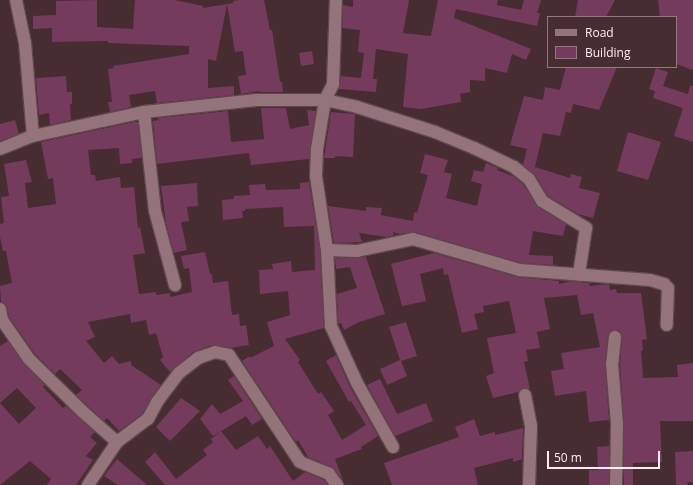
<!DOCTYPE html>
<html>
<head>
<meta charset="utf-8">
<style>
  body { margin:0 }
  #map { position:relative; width:693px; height:485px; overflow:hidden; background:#472c32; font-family:"Open Sans",sans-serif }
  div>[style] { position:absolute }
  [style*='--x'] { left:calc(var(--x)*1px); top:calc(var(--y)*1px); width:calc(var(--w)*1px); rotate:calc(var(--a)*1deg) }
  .building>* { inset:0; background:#753b5c }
  .roads { filter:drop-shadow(1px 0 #5f484d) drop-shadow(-1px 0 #5f484d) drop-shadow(0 1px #5f484d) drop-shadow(0 -1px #5f484d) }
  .street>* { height:12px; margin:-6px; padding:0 6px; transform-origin:6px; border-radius:6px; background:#94747a }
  span { translate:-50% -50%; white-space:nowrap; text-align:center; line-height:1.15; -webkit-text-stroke:4px #472c32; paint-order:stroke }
  .legend { position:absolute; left:547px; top:16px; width:130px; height:52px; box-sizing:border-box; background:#472c32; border:1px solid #91797e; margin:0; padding:5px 7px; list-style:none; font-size:12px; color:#ffecef }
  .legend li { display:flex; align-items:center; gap:8px; height:20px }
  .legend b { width:20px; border:1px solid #91797e }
  .scale { position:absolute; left:547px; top:451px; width:113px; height:18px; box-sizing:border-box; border:2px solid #ffecef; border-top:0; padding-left:5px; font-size:12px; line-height:14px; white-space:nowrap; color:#ffecef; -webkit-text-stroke:3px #472c32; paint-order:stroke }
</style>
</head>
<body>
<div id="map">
  <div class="building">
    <div style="clip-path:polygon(97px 0,97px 27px,133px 29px,135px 0,175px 0,203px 6px,203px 8px,233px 3px,233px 1px,239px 0,264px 0,270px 30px,272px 30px,280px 82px,282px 82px,283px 92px,259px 92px,259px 91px,241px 94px,238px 76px,246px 75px,243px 51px,235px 52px,227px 4px,216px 61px,208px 59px,208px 88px,234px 86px,234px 95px,157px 103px,155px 91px,129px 95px,131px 107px,110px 112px,108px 102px,112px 102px,108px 69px,114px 68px,113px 66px,189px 54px,189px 46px,108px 43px,108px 41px,52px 42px,52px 28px,33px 29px,33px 16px,56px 15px,56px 1px)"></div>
    <div style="clip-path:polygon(353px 0,409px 0,403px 33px,431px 36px,438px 0,498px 0,497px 5px,521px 10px,524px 0,541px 0,537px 13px,540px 13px,537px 26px,456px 9px,454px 18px,531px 49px,526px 60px,512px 54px,507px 73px,485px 68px,485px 81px,470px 80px,470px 92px,460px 94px,461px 102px,421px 109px,403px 107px,408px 54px,376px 49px,373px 79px,377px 79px,376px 92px,339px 89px,341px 76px,361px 78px,364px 53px,358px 52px,360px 30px,342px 28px,343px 5px,353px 7px)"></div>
    <div style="clip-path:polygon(578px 0,615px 0,606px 17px,575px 17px)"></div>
    <div style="clip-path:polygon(658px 0,693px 0,693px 70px,676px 64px,676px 17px,660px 17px)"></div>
    <div style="clip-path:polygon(312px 51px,314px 64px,301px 66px,299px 53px)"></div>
    <div style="clip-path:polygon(566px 67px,617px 67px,599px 110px,573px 104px,571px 113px,566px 112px,560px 136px,543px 133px,535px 167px,570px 178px,571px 174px,582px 177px,579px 188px,600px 193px,593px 218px,578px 214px,548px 196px,535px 175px,523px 165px,527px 149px,510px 145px,524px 96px,543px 100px,545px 87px,560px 90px)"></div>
    <div style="clip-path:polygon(656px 68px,668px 72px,663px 86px,688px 94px,690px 86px,693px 86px,693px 142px,674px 136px,683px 108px,653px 98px,655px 91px,649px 89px)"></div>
    <div style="clip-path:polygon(66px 76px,67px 92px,72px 92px,72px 104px,70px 104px,71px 120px,50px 125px,49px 113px,39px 115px,36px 78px)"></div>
    <div style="clip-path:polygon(261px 108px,286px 108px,290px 129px,309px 125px,307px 110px,316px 111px,309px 159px,251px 165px,249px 153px,157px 164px,153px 121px,159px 120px,158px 118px,228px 111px,231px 142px,264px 139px)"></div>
    <div style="clip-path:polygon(331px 112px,355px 114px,353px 157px,335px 156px,335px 158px,324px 158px)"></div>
    <div style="clip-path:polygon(15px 120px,19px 134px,0 141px,0 124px)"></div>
    <div style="clip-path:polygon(134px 122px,138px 122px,142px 158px,132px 159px,132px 163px,120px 164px,119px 148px,88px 150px,91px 175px,95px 175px,96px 181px,120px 177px,121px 188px,134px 187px,138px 228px,140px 227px,145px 253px,133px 255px,139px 294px,156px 292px,156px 295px,170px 293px,170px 297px,192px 292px,189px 268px,184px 269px,181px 256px,205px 252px,210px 274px,212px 274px,213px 283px,228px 281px,232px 315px,239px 314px,240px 326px,246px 325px,249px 345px,230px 348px,212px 345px,193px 352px,170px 372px,160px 360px,163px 357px,156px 333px,149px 335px,146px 320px,131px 323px,130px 314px,88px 322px,95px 337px,86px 341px,104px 363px,112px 356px,119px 364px,131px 361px,131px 365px,161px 385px,142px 414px,119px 431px,107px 418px,104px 421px,76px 395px,82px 390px,60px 369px,55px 374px,35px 354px,9px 317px,6px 304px,1px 302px,0 286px,12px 283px,6px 251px,3px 251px,0 237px,0 224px,4px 223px,1px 197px,9px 196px,4px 164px,26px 160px,32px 182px,25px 183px,28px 208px,56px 204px,53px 178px,48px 179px,41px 142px)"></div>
    <div style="clip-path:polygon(628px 132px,661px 142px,648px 180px,617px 171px)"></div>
    <div style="clip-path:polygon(425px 154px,448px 160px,444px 172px,452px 174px,446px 198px,477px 206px,482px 184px,471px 181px,474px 170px,483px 172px,486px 163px,498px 168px,497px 170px,513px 176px,523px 184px,538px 207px,566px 224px,563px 236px,533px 231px,529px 255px,553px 256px,553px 265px,521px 263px,415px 232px,400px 234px,393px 232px,394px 235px,386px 237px,359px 233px,362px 242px,334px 243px,328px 206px,366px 211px,366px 207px,382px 208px,381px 215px,413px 221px,414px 212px,417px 213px,428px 175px,420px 173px)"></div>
    <div style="clip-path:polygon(309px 182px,320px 251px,324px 328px,285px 339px,300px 360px,298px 362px,318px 394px,321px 392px,334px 411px,328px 415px,342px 440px,366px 425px,351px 401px,349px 402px,326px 361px,336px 355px,350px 387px,378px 436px,361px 447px,362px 449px,335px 459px,343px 480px,332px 467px,308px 457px,298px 440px,296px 442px,242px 361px,250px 356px,250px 358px,274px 346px,267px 322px,290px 315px,288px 291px,260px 294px,259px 270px,273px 269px,272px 264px,291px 261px,292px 272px,315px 270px,314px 226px,284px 227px,283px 207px,245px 209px,245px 211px,242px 211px,243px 218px,223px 220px,222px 200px,234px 199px,234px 196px,250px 195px,249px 185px,265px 184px,266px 190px,300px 189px,300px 183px)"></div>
    <div style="clip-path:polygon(197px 183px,198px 206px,187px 207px,189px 221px,181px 222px,187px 250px,174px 253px,166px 223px,161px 186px)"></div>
    <div style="clip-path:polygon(434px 253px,518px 277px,559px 281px,559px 284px,571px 281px,589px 283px,590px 286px,609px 284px,610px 290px,616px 289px,617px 293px,641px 293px,647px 339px,642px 340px,643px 350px,641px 351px,643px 378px,678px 377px,677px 365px,693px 363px,693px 421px,660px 421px,662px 462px,633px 463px,633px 485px,624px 485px,624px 424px,620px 364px,622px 337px,620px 331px,612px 330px,608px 336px,605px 364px,609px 420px,589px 422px,586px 391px,555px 396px,551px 371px,564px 369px,561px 353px,600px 347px,593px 313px,581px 315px,577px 295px,544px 298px,550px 329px,537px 332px,540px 348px,526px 350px,528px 361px,524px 362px,530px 389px,523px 388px,518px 392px,493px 398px,486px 376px,494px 373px,487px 338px,516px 333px,509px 301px,483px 306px,484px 312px,474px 314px,478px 329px,462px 333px,448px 274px,444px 275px,443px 268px,420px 274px,426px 301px,402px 306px,391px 264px)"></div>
    <div style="clip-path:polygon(366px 257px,385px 314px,359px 322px,344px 330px,341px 323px,338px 324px,337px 294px,357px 288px,350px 267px,336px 269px,335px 258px,357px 258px)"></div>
    <div style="clip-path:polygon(406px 322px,417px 356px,401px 361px,407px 376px,387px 385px,380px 369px,400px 360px,389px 327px)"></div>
    <div style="clip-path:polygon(8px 341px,23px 363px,45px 385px,43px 387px,63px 408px,66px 406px,95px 432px,90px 437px,97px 443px,86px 456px,93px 460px,76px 485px,47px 485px,51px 479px,30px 461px,0 485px,0 403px,19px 424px,36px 408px,17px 388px,0 403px,0 346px)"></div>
    <div style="clip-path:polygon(234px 376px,262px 419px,252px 425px,246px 416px,213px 436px,200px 419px,212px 404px,220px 414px,243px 401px,228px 380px)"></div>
    <div style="clip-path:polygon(380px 379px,397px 414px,426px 403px,433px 421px,395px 436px,367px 385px)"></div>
    <div style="clip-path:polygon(181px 398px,200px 411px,170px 441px,156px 427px)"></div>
    <div style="clip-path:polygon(474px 419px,480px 436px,495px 432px,495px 435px,523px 428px,522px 459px,513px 462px,513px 458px,474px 468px,478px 485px,392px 485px,384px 463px,459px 437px,455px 427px)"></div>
    <div style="clip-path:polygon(221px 431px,236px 450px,258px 436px,267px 449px,270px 446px,293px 481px,305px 472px,324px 480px,328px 485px,165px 485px,145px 462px,155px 452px,176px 479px,207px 455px,203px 450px,213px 442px,211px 439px)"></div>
    <div style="clip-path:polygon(609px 446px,609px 485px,589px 485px,589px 470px,598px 470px,597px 447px)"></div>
    <div style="clip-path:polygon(693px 451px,693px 482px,687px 482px,688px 485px,676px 485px,675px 452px)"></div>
    <div style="clip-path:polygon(117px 459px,147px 485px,118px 485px,104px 476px)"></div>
  </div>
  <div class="roads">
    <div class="street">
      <div style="--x:16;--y:0;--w:44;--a:78.2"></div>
      <div style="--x:25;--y:43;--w:93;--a:85.1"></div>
      <div style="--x:144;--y:112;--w:100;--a:83.7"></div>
      <div style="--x:155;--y:211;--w:77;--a:74.9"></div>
      <div style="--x:0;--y:149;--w:35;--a:-22"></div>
      <div style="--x:33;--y:136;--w:114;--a:-12.2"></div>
      <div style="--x:144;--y:112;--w:113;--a:-6.1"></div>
      <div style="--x:256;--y:100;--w:69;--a:0"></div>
      <div style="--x:325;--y:100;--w:33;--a:12"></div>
      <div style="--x:357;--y:107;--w:82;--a:17.8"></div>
      <div style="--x:435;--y:132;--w:42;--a:22.3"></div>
      <div style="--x:474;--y:148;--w:44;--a:25.4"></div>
      <div style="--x:514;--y:167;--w:19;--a:39"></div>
      <div style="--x:529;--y:179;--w:26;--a:59"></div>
      <div style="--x:542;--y:201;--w:52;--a:31.5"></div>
      <div style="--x:586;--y:228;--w:47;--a:98.7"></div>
      <div style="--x:327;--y:250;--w:75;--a:-98.5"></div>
      <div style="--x:316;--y:176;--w:27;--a:-88"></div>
      <div style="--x:317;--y:149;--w:50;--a:-80.7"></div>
      <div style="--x:325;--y:100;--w:18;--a:-63"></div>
      <div style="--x:333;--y:84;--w:84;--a:-88"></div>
      <div style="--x:0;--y:309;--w:11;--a:80"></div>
      <div style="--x:2;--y:320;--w:47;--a:55.3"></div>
      <div style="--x:29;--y:359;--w:74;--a:44.5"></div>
      <div style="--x:82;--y:411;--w:47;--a:41.5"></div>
      <div style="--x:117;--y:442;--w:39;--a:-37"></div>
      <div style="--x:148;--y:419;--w:19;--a:-62"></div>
      <div style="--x:157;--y:402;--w:36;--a:-53"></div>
      <div style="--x:179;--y:373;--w:24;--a:-38"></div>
      <div style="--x:198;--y:358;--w:18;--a:-19"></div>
      <div style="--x:215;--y:352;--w:14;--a:12"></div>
      <div style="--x:229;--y:355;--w:128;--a:56.4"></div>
      <div style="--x:300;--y:462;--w:31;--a:22"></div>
      <div style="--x:329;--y:474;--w:14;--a:54"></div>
      <div style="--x:615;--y:337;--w:27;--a:96"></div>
      <div style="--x:612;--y:364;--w:60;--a:85.2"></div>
      <div style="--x:617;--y:424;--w:61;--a:90.9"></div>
      <div style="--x:525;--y:395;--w:32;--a:79"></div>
      <div style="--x:531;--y:426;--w:59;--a:91.9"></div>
      <div style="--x:393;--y:447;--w:73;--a:-119.4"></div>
      <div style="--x:357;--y:383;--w:63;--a:-114.5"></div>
      <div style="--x:331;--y:326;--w:76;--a:-93"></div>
      <div style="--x:327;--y:250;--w:30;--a:2"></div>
      <div style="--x:357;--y:251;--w:57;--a:-12.1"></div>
      <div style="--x:413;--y:239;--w:111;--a:16.2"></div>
      <div style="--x:520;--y:270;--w:130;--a:4.4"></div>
      <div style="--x:650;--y:280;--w:15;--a:16"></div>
      <div style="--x:664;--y:284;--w:6;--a:45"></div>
      <div style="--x:668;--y:288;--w:37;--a:92"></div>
      <div style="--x:88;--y:485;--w:52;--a:-56"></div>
    </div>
  </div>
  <ul class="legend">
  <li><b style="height:5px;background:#94747a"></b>Road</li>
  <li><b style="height:11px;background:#753b5c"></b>Building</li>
  </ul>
  <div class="scale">50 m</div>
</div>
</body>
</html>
